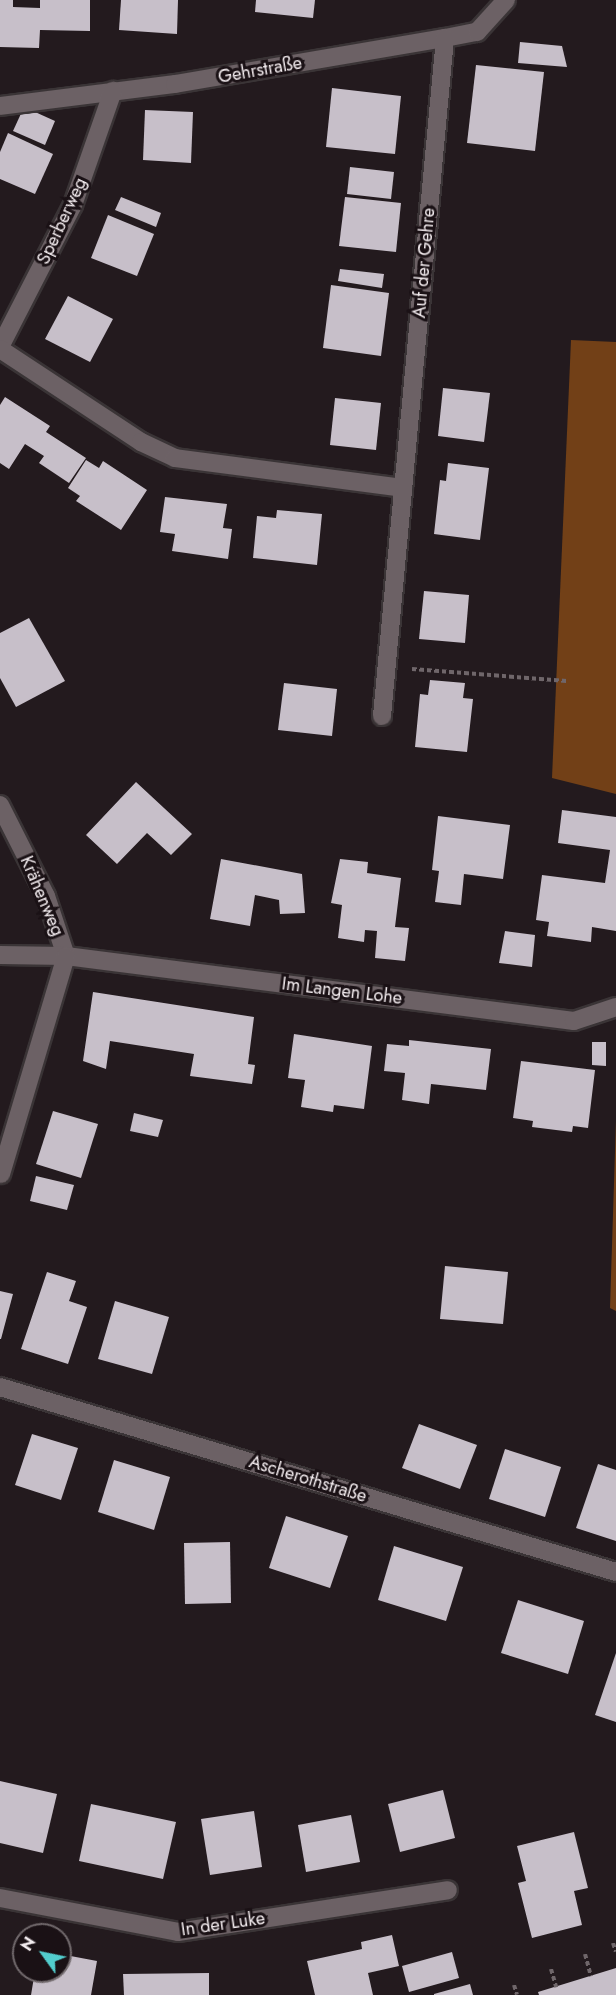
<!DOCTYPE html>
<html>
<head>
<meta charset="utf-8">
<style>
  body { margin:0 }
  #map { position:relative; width:616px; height:1995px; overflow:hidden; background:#231a1e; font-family:Jost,sans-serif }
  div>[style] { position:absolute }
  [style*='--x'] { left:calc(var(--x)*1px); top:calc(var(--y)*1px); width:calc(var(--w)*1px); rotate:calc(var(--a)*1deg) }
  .forest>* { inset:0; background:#724017 }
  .building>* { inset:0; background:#c7bfc9 }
  .path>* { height:4px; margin-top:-2px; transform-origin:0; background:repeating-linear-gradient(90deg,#6f666a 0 4.5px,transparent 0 7.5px) }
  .roads { filter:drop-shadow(2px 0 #3a3436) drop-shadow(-2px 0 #3a3436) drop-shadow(0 2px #3a3436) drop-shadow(0 -2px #3a3436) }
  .street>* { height:18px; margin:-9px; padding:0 9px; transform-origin:9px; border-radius:9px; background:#6c6165 }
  span { translate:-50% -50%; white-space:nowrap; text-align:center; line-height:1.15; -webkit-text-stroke:6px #1a1115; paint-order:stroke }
  .street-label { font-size:18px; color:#f3ecef }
  .north { position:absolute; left:12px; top:1923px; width:60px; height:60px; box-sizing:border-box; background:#1a1115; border:2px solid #71696c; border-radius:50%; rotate:303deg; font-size:16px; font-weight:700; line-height:24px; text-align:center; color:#f3ecef }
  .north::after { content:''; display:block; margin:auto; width:21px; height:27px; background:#52cdcd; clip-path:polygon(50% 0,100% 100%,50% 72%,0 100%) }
</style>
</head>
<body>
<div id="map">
  <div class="forest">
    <div style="clip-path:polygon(571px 340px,616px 342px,616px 794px,552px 778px)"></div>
    <div style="clip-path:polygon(616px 1121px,616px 1311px,610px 1308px)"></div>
  </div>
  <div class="building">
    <div style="clip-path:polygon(0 0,13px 0,13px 7px,40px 8px,40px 0,90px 0,90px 31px,40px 30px,39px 48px,0 47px)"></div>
    <div style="clip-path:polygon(121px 0,178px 0,177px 34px,119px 30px)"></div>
    <div style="clip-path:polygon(256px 0,315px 0,313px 18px,255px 12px)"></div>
    <div style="clip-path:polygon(520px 42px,562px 46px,567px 67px,518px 63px)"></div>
    <div style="clip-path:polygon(476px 65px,544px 72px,535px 151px,467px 143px)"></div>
    <div style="clip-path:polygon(332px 88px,401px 96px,395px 154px,326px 147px)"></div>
    <div style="clip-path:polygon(24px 107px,55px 121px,45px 145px,13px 131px)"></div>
    <div style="clip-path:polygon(145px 110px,193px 112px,191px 163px,143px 160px)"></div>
    <div style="clip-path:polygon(8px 133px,53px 154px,35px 194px,0 179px,0 152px)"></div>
    <div style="clip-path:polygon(350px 167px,394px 172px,391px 199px,347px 194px)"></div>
    <div style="clip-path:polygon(121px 197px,161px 213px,156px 227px,115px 210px)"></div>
    <div style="clip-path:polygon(345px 197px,401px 203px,396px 252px,339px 246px)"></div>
    <div style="clip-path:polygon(108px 215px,154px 234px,137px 276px,91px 258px)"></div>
    <div style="clip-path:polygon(340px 269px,384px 274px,382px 288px,338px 281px)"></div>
    <div style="clip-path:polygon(331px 285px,389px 293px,381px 356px,323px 348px)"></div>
    <div style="clip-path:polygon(68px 296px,113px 319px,90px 362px,45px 339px)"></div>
    <div style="clip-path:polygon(443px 388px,490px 393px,484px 442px,438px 436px)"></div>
    <div style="clip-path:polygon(5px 397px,50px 426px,46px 432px,86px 458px,69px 483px,39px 463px,44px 456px,25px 444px,9px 469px,0 463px,0 405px)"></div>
    <div style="clip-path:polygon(335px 398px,381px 403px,376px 450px,330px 445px)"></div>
    <div style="clip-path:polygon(86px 460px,99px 468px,103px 461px,147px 490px,121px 530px,76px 501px,80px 496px,68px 488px)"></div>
    <div style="clip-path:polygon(448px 463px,489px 468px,480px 540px,434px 534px,440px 480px,446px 481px)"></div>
    <div style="clip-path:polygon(165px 497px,227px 504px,223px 528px,232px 529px,228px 559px,172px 551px,175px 534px,160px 532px)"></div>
    <div style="clip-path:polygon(277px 510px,322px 514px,317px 565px,253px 558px,257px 516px,276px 518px)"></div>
    <div style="clip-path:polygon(424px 591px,469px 595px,465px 643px,419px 639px)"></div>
    <div style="clip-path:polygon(29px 618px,65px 681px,16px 707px,0 678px,0 633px)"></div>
    <div style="clip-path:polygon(430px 680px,465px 683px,463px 698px,473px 699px,467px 752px,415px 747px,420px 694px,428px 695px)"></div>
    <div style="clip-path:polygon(284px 683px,337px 689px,332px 736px,278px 730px)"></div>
    <div style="clip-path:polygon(136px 782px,192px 834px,171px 855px,147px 833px,117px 864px,86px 835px)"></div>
    <div style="clip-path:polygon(562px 810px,616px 817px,616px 931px,592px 927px,591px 942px,547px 936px,549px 922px,536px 920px,542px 875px,605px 883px,610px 850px,558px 843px)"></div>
    <div style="clip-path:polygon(438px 816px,510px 825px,503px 879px,464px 874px,461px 905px,435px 902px,439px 871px,432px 870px)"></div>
    <div style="clip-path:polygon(221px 859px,302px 874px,305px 913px,280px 914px,279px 900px,255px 895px,250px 926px,210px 919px)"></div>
    <div style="clip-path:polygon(340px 859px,368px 862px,367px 873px,401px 878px,395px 927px,409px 928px,405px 961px,375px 958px,377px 931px,365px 930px,364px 942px,338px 938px,342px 905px,331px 903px)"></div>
    <div style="clip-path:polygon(505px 931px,535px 935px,532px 967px,499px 963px)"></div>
    <div style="clip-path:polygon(93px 992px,254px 1017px,248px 1064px,255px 1065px,252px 1084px,190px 1076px,194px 1054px,110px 1041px,106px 1069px,83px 1061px)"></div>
    <div style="clip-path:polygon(294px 1034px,372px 1046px,364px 1109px,334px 1105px,333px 1112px,301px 1107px,305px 1080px,288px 1078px)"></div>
    <div style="clip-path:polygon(409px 1040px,491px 1049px,486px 1090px,431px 1084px,429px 1104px,402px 1100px,405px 1073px,384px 1071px,387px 1044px,409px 1046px)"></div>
    <div style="clip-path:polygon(592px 1042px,606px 1042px,606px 1066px,592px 1065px)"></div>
    <div style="clip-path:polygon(521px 1061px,595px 1070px,588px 1128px,573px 1126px,572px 1132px,532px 1127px,533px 1121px,513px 1118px)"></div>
    <div style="clip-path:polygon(53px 1111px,98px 1124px,81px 1178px,36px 1164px)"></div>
    <div style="clip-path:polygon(134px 1113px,163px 1120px,158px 1137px,130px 1131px)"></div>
    <div style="clip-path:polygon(36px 1176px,74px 1185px,67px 1210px,30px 1201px)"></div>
    <div style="clip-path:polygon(445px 1266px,508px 1272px,503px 1324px,440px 1319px)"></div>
    <div style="clip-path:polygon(47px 1272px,76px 1281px,69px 1301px,87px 1307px,68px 1364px,21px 1349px)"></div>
    <div style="clip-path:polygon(0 1291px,13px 1294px,1px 1339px,0 1339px)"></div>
    <div style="clip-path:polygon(115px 1301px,169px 1317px,152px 1374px,98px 1359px)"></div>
    <div style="clip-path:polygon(419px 1424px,477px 1445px,460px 1489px,402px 1468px)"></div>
    <div style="clip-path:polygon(32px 1434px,78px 1448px,61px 1500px,15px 1485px)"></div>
    <div style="clip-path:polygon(505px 1449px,561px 1467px,545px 1517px,489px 1499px)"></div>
    <div style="clip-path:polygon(114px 1460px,170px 1477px,154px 1530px,98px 1512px)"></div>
    <div style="clip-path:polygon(598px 1464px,616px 1470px,616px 1541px,576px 1528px)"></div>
    <div style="clip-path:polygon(286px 1516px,348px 1536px,330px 1588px,269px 1568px)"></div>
    <div style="clip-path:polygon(230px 1542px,231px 1603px,185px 1604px,184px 1543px)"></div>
    <div style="clip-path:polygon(394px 1546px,463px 1567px,446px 1621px,378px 1600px)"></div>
    <div style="clip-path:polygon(518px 1600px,584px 1621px,568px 1674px,501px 1653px)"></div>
    <div style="clip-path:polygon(616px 1653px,616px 1722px,595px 1715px)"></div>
    <div style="clip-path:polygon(0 1781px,57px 1794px,43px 1853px,0 1843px)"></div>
    <div style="clip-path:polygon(443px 1790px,455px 1838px,400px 1852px,388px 1804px)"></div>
    <div style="clip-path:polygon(91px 1804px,176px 1822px,163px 1879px,79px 1861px)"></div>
    <div style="clip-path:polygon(254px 1811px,262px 1867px,210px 1875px,201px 1819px)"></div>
    <div style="clip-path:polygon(351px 1815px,360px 1862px,306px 1872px,298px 1825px)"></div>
    <div style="clip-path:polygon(574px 1832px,588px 1888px,574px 1891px,582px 1925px,532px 1938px,518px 1883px,526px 1881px,517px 1846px)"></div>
    <div style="clip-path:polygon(392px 1935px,399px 1966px,368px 1973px,373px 1995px,315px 1995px,307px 1961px,362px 1949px,361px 1942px)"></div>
    <div style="clip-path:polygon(452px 1952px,459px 1978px,409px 1992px,402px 1966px)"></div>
    <div style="clip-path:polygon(60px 1954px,97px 1961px,91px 1995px,31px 1995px,35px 1971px,60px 1971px)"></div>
    <div style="clip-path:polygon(616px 1968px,616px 1995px,539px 1995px,538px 1992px)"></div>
    <div style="clip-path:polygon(209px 1973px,209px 1995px,124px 1995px,123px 1974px)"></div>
    <div style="clip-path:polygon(470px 1984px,473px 1995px,434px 1995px,434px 1994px)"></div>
  </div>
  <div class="path">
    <div style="--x:412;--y:669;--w:155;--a:4.4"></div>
    <div style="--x:613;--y:1943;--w:9;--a:72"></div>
    <div style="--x:585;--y:1954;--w:23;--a:75"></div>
    <div style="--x:551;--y:1969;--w:19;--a:74"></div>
    <div style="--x:514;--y:1985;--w:10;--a:73"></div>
  </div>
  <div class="roads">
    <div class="street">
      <div style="--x:0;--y:106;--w:176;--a:-7.2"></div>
      <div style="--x:175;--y:84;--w:274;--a:-9.7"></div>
      <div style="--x:445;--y:38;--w:33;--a:-11"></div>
      <div style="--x:477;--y:32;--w:43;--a:-47.8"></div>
      <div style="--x:0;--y:347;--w:160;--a:-62.8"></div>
      <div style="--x:73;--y:205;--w:121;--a:-70.7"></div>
      <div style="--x:0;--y:349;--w:169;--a:33.4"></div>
      <div style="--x:141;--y:442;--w:38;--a:25"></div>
      <div style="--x:175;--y:458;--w:230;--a:7.5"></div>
      <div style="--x:382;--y:716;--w:681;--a:-84.69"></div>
      <div style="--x:0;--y:805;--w:102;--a:63.2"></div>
      <div style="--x:46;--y:896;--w:63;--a:71.6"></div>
      <div style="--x:0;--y:955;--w:66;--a:0.9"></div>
      <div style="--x:66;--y:956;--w:512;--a:7.29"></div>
      <div style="--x:574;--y:1021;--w:44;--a:-18.4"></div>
      <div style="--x:1;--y:1174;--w:227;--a:-73.4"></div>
      <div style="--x:0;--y:1387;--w:643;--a:16.72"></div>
      <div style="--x:0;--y:1898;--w:181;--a:10.8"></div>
      <div style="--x:178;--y:1932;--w:273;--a:-8.8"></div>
    </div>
  </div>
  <div class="street-label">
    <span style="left:260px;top:70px;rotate:-10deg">Gehrstraße</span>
    <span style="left:62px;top:221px;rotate:-65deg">Sperberweg</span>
    <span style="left:424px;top:263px;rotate:-85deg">Auf der Gehre</span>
    <span style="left:42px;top:896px;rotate:67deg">Krähenweg</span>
    <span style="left:342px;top:991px;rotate:7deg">Im Langen Lohe</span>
    <span style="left:308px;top:1479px;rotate:17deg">Ascherothstraße</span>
    <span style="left:223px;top:1924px;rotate:-8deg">In der Luke</span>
  </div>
  <div class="north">N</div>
</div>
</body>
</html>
